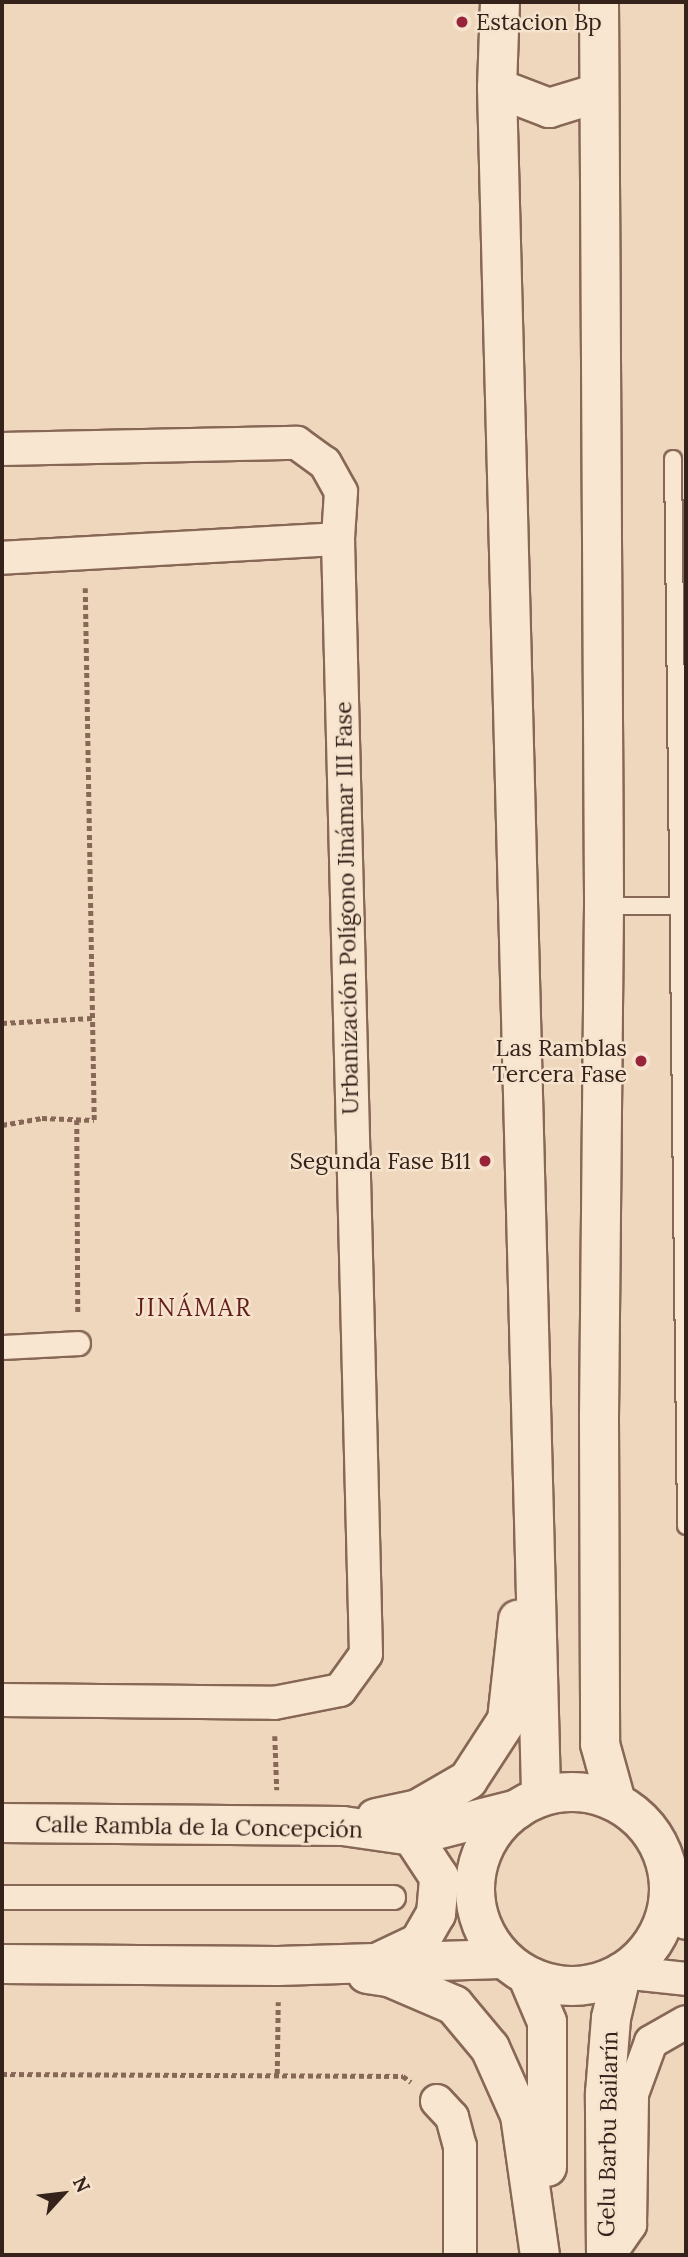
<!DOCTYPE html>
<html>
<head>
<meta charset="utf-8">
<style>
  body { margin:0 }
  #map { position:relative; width:688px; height:2257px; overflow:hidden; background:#efd7bd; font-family:Lora,serif }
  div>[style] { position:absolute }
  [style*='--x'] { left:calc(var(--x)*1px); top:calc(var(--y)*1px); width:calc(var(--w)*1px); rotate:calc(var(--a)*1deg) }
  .path>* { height:4.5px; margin-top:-2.25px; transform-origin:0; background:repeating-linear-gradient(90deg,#876756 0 5px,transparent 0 8.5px) }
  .roads { filter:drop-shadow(2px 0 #876756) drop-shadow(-2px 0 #876756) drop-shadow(0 2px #876756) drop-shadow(0 -2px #876756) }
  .service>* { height:16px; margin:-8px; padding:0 8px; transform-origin:8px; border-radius:8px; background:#f9e6d0 }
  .pedestrian>* { height:23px; margin:-11.5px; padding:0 11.5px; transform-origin:11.5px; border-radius:11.5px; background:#f9e6d0 }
  .minor>* { height:32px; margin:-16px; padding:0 16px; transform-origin:16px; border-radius:16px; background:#f9e6d0 }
  .tertiary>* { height:38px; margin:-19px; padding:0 19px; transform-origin:19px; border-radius:19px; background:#f9e6d0 }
  .tertiary>.ring { margin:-19px; padding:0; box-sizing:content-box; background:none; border:38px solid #f9e6d0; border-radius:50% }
  .dots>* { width:19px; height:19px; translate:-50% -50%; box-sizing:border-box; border:4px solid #f6e3cd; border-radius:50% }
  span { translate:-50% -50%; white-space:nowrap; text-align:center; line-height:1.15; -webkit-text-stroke:5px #f6e3cd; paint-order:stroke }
  .poi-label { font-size:23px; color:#35231b }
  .left { translate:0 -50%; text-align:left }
  .right { translate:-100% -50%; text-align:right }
  .street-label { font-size:23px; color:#35231b }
  .neighbourhood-label { font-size:24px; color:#631c19; letter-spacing:2px }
  .frame { position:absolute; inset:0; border:4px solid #35231b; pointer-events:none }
  .north { position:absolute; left:28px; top:2159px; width:70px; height:70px; -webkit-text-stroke:5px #f6e3cd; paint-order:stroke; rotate:63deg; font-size:19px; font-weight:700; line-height:28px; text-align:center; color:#35231b }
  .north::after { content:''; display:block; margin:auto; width:24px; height:32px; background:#35231b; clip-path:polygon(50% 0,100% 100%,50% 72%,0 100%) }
</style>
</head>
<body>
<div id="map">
  <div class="path">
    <div style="--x:2;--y:1023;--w:90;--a:-3.2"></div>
    <div style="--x:77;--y:1120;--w:194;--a:89.7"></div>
    <div style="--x:2;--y:1125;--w:41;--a:-9.9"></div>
    <div style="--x:42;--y:1118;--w:52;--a:2.2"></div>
    <div style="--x:94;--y:1120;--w:532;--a:-90.97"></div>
    <div style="--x:275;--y:1736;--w:54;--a:87.9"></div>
    <div style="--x:2;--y:2074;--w:401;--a:0.3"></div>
    <div style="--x:403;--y:2076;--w:10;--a:37"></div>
    <div style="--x:277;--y:2074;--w:72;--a:-89.2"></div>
  </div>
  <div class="roads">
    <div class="service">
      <div style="--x:673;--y:459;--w:1067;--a:89.3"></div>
      <div style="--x:604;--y:906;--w:75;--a:0"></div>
    </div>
    <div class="pedestrian">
      <div style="--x:2;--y:1347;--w:76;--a:-3"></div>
      <div style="--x:2;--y:1897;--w:391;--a:0"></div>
    </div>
    <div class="minor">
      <div style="--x:2;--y:449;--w:295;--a:-1.2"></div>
      <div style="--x:297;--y:443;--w:34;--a:36"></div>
      <div style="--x:325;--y:463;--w:33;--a:61"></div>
      <div style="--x:341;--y:492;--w:47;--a:93.7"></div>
      <div style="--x:338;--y:539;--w:337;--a:176.8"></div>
      <div style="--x:2;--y:1700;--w:272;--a:0.6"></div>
      <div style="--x:274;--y:1703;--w:67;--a:-11.1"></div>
      <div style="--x:340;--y:1690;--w:44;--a:-54.2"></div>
      <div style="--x:366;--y:1654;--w:1115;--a:-91.44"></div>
      <div style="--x:668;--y:1888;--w:39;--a:63"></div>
      <div style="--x:622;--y:1972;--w:64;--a:6.2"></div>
      <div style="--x:437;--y:2101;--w:22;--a:47"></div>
      <div style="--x:452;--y:2117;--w:30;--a:75"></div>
      <div style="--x:460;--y:2146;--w:109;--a:90"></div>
      <div style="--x:609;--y:2255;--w:37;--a:-55"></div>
      <div style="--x:630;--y:2225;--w:131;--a:-89.1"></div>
      <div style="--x:632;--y:2094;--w:55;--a:-69.9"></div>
      <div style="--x:651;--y:2042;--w:40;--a:-29.7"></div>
    </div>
    <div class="tertiary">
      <div style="--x:500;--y:2;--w:86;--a:92"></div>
      <div style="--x:497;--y:88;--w:1709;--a:88.52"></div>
      <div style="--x:599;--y:2;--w:904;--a:89.68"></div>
      <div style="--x:604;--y:906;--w:511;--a:90.56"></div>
      <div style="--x:599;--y:1417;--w:327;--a:89.8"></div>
      <div style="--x:600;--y:1744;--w:56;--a:74.5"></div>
      <div style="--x:497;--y:88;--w:56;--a:21"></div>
      <div style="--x:549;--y:108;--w:51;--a:-17"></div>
      <div class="ring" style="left:475px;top:1792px;width:156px;height:156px"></div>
      <div style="--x:376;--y:1818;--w:43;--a:-12.1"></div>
      <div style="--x:418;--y:1809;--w:58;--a:-30.1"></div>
      <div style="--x:468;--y:1780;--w:72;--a:-57"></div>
      <div style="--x:507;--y:1720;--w:101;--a:-83.7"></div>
      <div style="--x:2;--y:1823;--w:341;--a:0.5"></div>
      <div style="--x:343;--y:1826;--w:70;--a:8.2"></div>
      <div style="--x:412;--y:1836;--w:109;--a:-14.3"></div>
      <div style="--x:381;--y:1961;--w:42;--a:-25.3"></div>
      <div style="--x:419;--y:1943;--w:34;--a:-60"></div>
      <div style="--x:436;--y:1914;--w:37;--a:-85"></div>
      <div style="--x:439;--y:1877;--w:49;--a:-123.4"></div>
      <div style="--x:2;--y:1964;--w:276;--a:0.4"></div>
      <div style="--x:278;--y:1966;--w:226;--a:-1.8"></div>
      <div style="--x:367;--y:1974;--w:22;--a:8"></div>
      <div style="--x:389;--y:1977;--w:71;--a:23.3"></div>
      <div style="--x:454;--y:2005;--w:56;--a:50.1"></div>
      <div style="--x:490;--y:2048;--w:73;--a:65.9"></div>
      <div style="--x:520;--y:2115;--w:141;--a:81.9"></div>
      <div style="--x:528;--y:1977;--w:49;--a:67.1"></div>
      <div style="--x:547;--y:2022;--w:145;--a:90"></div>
      <div style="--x:606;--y:2255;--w:162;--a:-90.4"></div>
      <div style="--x:605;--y:2093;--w:75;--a:-85.4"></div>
      <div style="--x:611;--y:2018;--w:47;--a:-76.6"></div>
    </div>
  </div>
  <div class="dots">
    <div style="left:462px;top:22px;background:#972439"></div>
    <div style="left:641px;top:1061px;background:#972439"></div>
    <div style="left:485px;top:1161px;background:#972439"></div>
  </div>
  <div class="poi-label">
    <span class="left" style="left:476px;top:22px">Estacion Bp</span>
    <span class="right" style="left:627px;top:1061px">Las Ramblas<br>Tercera Fase</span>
    <span class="right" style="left:471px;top:1161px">Segunda Fase B11</span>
  </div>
  <div class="street-label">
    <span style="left:347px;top:908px;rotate:-91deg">Urbanización Polígono Jinámar III Fase</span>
    <span style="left:199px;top:1827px;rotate:1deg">Calle Rambla de la Concepción</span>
    <span style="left:608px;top:2134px;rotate:-89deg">Gelu Barbu Bailarín</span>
  </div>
  <div class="neighbourhood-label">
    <span style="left:194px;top:1308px">JINÁMAR</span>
  </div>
  <div class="frame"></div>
  <div class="north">N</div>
</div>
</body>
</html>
